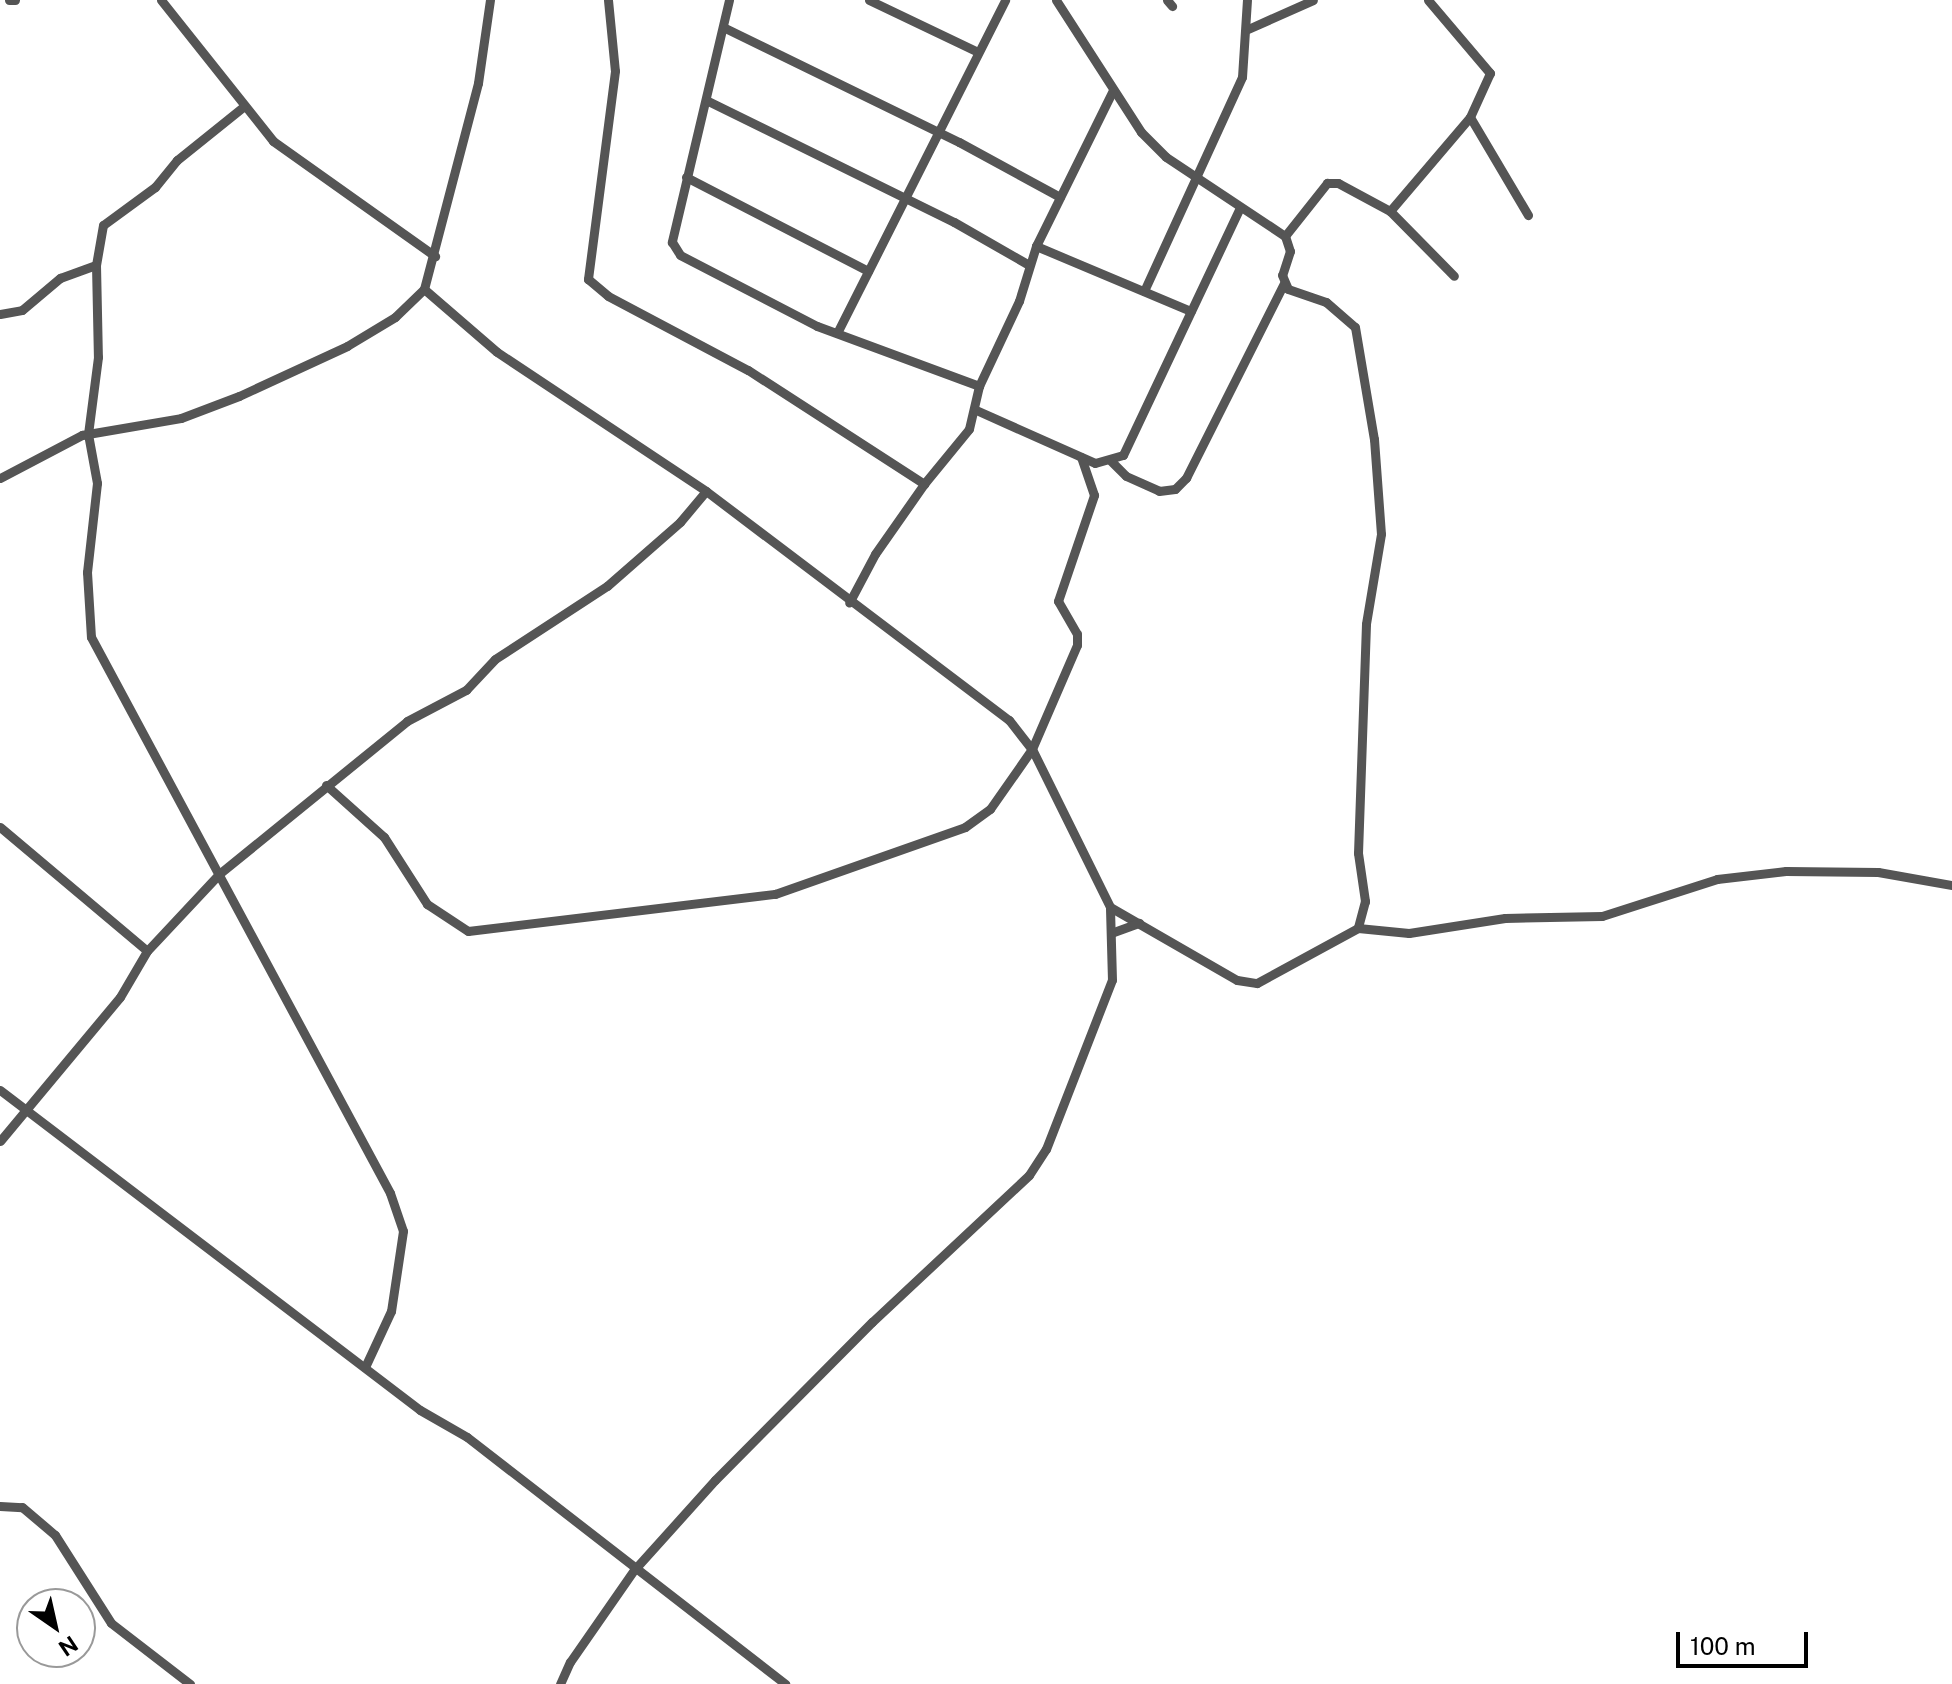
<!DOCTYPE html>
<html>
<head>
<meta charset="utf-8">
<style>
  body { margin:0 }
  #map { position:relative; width:1952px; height:1684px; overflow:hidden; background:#fff; font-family:"Public Sans",sans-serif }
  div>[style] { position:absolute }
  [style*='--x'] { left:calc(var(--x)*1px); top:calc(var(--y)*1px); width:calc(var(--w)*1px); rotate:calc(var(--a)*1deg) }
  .minor>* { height:9px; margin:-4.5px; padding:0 4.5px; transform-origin:4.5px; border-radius:4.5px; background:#555 }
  span { translate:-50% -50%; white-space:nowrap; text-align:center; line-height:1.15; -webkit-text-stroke:6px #fff; paint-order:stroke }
  .north { position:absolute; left:16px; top:1588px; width:80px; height:80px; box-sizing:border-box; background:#fff; border:2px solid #999; border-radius:50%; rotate:146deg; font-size:22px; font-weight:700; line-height:32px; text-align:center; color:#000 }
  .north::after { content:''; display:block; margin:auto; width:28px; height:36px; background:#000; clip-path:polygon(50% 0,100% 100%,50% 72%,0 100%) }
  .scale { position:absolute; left:1676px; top:1632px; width:132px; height:36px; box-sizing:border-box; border:4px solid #000; border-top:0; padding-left:10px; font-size:24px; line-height:28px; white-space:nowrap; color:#000; -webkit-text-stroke:6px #fff; paint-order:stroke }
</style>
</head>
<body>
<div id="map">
  <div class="minor">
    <div style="--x:9;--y:0;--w:6;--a:0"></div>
    <div style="--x:161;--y:0;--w:180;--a:51.5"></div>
    <div style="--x:273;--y:141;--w:199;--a:35.4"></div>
    <div style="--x:608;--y:0;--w:71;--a:84.4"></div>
    <div style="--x:615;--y:71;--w:210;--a:97.4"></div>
    <div style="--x:588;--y:279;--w:26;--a:40"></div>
    <div style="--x:608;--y:296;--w:158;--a:27.9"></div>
    <div style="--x:748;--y:370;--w:210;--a:32.9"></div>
    <div style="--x:924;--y:484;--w:85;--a:125"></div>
    <div style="--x:875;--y:554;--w:55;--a:118"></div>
    <div style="--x:729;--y:0;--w:249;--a:103.3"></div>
    <div style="--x:672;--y:242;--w:15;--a:58"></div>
    <div style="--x:680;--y:255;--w:154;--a:27.4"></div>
    <div style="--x:817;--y:326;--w:173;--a:20.3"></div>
    <div style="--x:979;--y:386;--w:44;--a:103.1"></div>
    <div style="--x:969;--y:429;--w:71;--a:129.3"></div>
    <div style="--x:869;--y:0;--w:119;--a:25.5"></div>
    <div style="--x:1056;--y:0;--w:157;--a:57.2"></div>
    <div style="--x:1141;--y:132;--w:35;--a:45"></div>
    <div style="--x:1166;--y:157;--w:143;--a:33.6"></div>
    <div style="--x:1285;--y:236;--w:16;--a:72"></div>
    <div style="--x:1290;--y:251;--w:25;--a:108"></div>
    <div style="--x:1282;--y:275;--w:15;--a:67"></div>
    <div style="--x:1288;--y:289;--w:40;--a:18.9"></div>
    <div style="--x:1326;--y:302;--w:38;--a:41"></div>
    <div style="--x:1355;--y:327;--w:114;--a:80.4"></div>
    <div style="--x:1374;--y:439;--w:95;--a:85.8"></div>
    <div style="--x:1381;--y:534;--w:91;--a:99.5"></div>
    <div style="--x:1366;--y:624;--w:229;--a:92"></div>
    <div style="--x:1358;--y:853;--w:49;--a:81.7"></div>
    <div style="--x:1365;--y:901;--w:28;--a:105"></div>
    <div style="--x:1167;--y:0;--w:8;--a:50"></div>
    <div style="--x:1428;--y:0;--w:96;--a:49.7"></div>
    <div style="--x:1490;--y:73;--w:48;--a:114.4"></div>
    <div style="--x:723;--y:27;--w:263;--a:26"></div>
    <div style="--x:959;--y:142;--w:115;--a:28.6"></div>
    <div style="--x:1248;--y:29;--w:71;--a:-24"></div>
    <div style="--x:708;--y:101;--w:274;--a:26.2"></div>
    <div style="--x:954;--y:222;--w:86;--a:29.8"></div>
    <div style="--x:243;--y:107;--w:85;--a:141.2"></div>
    <div style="--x:177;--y:160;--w:35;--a:129"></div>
    <div style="--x:155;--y:187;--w:64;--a:143.8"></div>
    <div style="--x:103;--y:225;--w:41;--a:99.9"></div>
    <div style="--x:96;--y:265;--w:92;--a:88.8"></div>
    <div style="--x:98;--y:357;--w:78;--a:97.4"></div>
    <div style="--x:88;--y:434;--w:50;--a:79.6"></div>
    <div style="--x:97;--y:483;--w:90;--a:96.4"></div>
    <div style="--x:87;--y:572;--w:65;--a:86.5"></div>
    <div style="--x:91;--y:637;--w:631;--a:61.73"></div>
    <div style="--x:390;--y:1193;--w:40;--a:71.1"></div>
    <div style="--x:403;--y:1231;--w:81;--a:98.5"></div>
    <div style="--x:391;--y:1311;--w:62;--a:114.9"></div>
    <div style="--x:686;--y:177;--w:205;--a:27.3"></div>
    <div style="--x:1390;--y:211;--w:123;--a:-49.6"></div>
    <div style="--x:1470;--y:117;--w:114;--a:59.4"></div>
    <div style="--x:1285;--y:236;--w:68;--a:-51.6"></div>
    <div style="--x:1327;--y:183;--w:11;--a:0"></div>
    <div style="--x:1338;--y:183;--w:59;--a:28.3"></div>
    <div style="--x:1390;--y:211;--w:91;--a:45.4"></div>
    <div style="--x:1036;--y:246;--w:168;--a:22.8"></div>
    <div style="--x:424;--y:289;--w:96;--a:40.8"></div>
    <div style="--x:497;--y:352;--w:251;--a:33.6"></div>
    <div style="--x:706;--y:491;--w:380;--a:37.1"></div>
    <div style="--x:1009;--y:720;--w:37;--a:52"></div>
    <div style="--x:1032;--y:749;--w:176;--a:63.7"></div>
    <div style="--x:1110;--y:907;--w:146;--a:29.9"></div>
    <div style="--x:1237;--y:980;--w:20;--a:9"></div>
    <div style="--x:1257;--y:983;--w:115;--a:-28.6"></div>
    <div style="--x:1358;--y:928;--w:51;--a:5.6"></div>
    <div style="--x:1409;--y:933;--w:97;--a:-8.9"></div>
    <div style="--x:1505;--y:918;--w:97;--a:-1.2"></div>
    <div style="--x:1602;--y:916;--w:121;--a:-17.8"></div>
    <div style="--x:1717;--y:879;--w:69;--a:-6.6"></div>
    <div style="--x:1786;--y:871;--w:92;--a:0.6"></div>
    <div style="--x:1878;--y:872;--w:75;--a:10"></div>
    <div style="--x:1144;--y:291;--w:235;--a:-65.4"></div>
    <div style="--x:1242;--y:77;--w:77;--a:-86.3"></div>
    <div style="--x:0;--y:314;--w:22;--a:-10"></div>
    <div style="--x:22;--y:310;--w:50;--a:-40.1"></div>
    <div style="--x:60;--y:278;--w:38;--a:-20"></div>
    <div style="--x:837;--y:333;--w:373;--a:-63.2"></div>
    <div style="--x:979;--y:386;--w:94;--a:-64.8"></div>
    <div style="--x:1019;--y:301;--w:58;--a:-72.8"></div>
    <div style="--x:1036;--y:246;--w:172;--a:-63.7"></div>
    <div style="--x:976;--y:410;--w:130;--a:24"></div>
    <div style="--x:1095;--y:463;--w:29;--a:-16"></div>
    <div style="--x:1123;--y:455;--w:273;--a:-64.7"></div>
    <div style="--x:1111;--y:461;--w:21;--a:45"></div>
    <div style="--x:1126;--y:476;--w:36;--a:24"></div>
    <div style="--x:1159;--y:491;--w:16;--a:-7"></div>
    <div style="--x:1175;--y:489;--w:16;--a:-45"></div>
    <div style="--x:1186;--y:478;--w:218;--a:-63.3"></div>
    <div style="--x:0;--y:478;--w:93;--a:-27.7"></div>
    <div style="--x:82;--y:435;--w:100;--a:-9.7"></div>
    <div style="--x:181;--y:418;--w:62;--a:-20.8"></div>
    <div style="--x:239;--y:396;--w:119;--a:-24.8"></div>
    <div style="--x:347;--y:346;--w:56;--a:-31.1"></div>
    <div style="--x:395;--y:317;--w:40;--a:-44"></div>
    <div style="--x:424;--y:289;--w:213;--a:-75.3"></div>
    <div style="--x:478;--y:83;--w:84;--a:-81.8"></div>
    <div style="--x:326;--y:785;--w:78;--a:41.9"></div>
    <div style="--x:384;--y:837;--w:80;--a:57.3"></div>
    <div style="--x:427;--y:904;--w:49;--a:33.4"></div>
    <div style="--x:468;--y:931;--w:309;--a:-6.9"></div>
    <div style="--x:775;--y:894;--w:201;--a:-19.4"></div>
    <div style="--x:965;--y:827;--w:31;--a:-36"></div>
    <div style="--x:990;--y:809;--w:73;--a:-55"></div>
    <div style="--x:1032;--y:749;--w:113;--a:-66.6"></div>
    <div style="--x:1077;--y:645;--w:11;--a:-90"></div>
    <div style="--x:1077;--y:634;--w:38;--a:-120"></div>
    <div style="--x:1058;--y:601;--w:112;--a:-71.2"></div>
    <div style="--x:1094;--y:495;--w:40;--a:-108.9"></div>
    <div style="--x:0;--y:827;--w:192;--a:40.1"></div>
    <div style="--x:1111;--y:933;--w:30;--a:-20"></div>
    <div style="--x:0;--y:1090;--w:528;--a:37.3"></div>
    <div style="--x:420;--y:1410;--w:54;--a:29.9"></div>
    <div style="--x:467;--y:1437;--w:403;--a:37.8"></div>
    <div style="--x:0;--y:1141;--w:187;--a:-50.2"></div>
    <div style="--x:120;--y:997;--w:53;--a:-59.6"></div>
    <div style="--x:147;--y:951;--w:105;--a:-46.9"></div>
    <div style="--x:219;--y:874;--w:242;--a:-39.1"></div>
    <div style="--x:407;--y:721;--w:67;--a:-27.7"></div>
    <div style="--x:466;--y:690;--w:42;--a:-46.9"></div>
    <div style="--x:495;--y:659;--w:134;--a:-33.1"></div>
    <div style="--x:607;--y:586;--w:97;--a:-41.2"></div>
    <div style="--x:680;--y:522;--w:40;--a:-50"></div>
    <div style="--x:0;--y:1506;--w:22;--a:3"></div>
    <div style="--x:22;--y:1507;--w:43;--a:40.3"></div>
    <div style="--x:55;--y:1535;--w:104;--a:57.5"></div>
    <div style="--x:111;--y:1623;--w:100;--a:37.7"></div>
    <div style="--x:560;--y:1684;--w:24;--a:-66"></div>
    <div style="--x:570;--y:1662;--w:112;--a:-55.2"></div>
    <div style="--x:634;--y:1570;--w:121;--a:-48"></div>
    <div style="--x:715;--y:1480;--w:223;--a:-45.2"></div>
    <div style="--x:872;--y:1322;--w:215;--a:-43.1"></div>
    <div style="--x:1029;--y:1175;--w:31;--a:-57"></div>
    <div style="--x:1046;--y:1149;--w:181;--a:-68.7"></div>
    <div style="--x:1112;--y:980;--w:73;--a:-91.6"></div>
  </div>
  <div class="north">N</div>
  <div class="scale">100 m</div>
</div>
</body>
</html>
